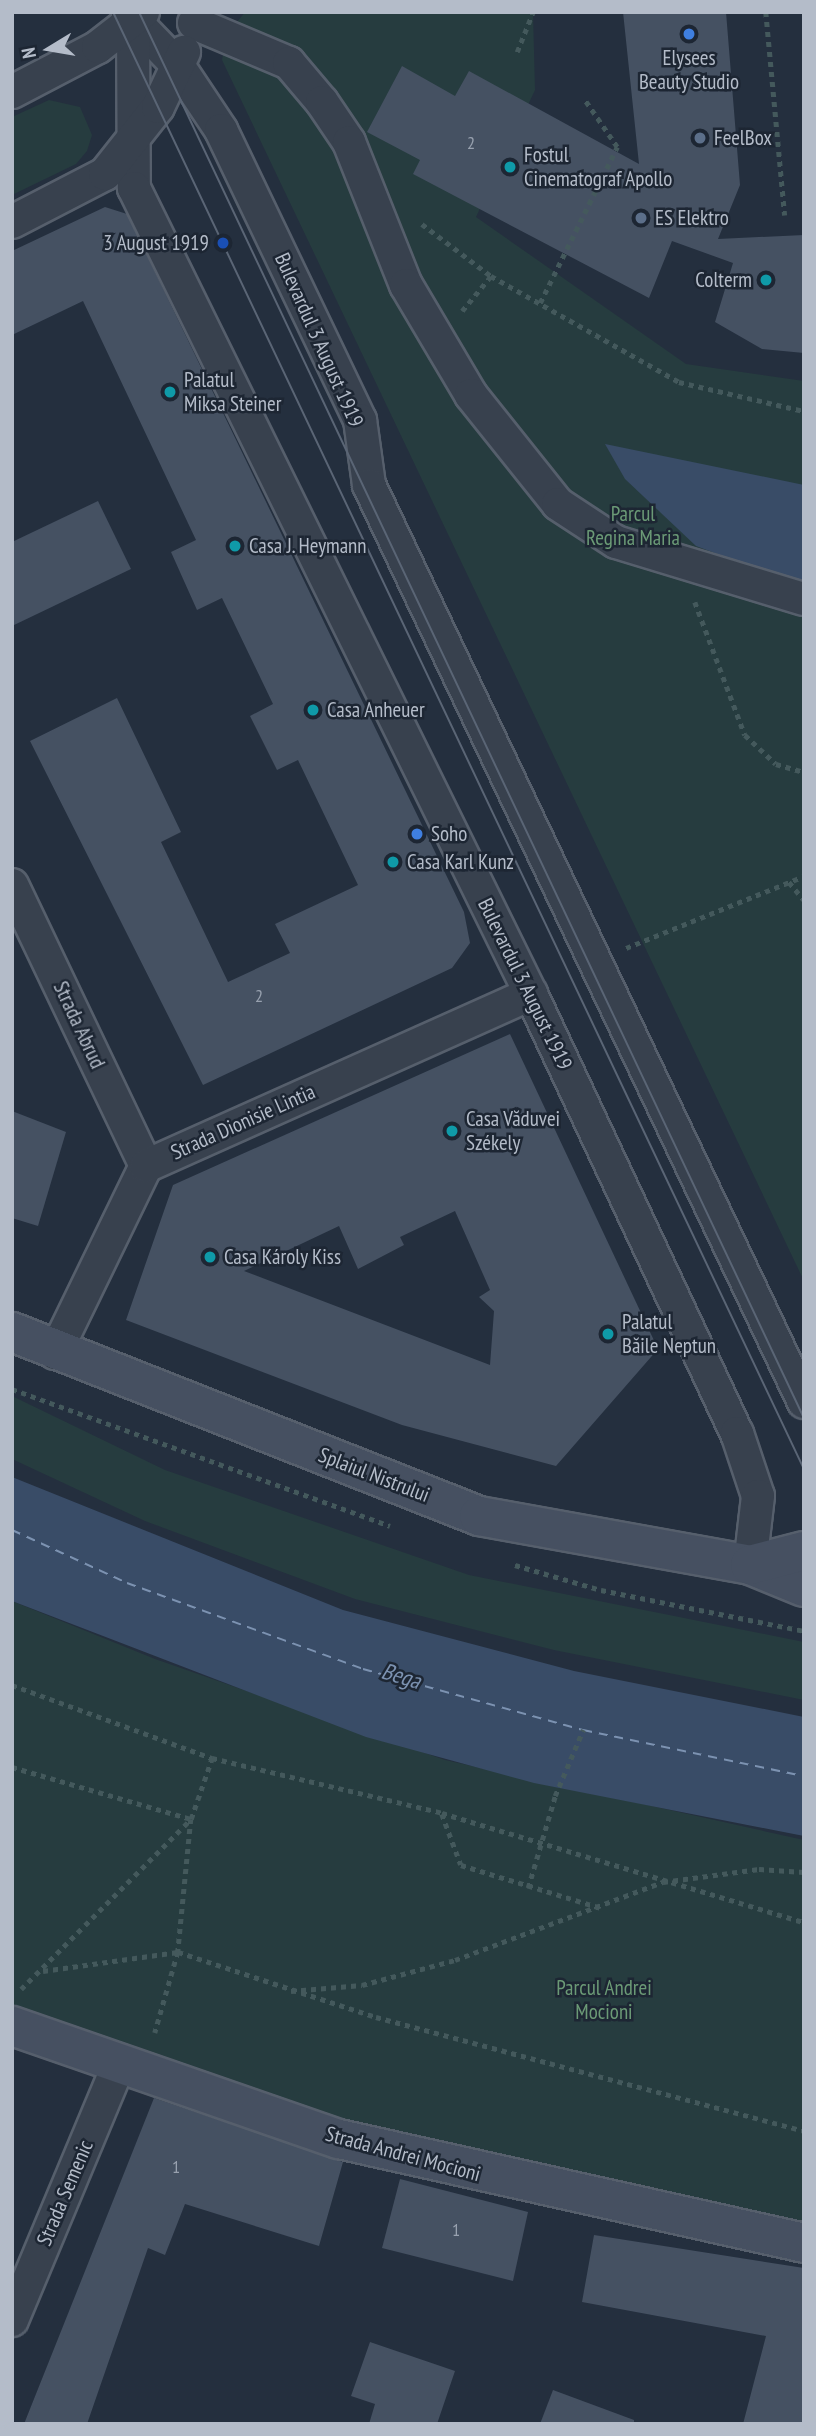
<!DOCTYPE html>
<html>
<head>
<meta charset="utf-8">
<style>
  body { margin:0 }
  #map { position:relative; width:816px; height:2436px; overflow:hidden; background:#242f3e; font-family:"PT Sans Narrow",sans-serif }
  div>[style] { position:absolute }
  [style*='--x'] { left:calc(var(--x)*1px); top:calc(var(--y)*1px); width:calc(var(--w)*1px); rotate:calc(var(--a)*1deg) }
  .green>* { inset:0; background:#263c3f }
  .water>* { inset:0; background:#394c67 }
  .ferry>* { height:2px; margin-top:-1px; transform-origin:0; background:repeating-linear-gradient(90deg,#7c92b1 0 9px,transparent 0 16px) }
  .building>* { inset:0; background:#455162 }
  .path>* { height:4.5px; margin-top:-2.25px; transform-origin:0; background:repeating-linear-gradient(90deg,#44595c 0 5px,transparent 0 10px) }
  .roads { filter:drop-shadow(2px 0 #565f6c) drop-shadow(-2px 0 #565f6c) drop-shadow(0 2px #565f6c) drop-shadow(0 -2px #565f6c) }
  .street>* { height:32px; margin:-16px; padding:0 16px; transform-origin:16px; border-radius:16px; background:#38414e }
  .secondary>* { height:38px; margin:-19px; padding:0 19px; transform-origin:19px; border-radius:19px; background:#465061 }
  .tram>* { height:2px; margin:-1px; padding:0 1px; transform-origin:1px; border-radius:1px; background:#5a6575 }
  .dots>* { width:19px; height:19px; translate:-50% -50%; box-sizing:border-box; border:4px solid #1d2633; border-radius:50% }
  span { translate:-50% -50%; white-space:nowrap; text-align:center; line-height:1.15; -webkit-text-stroke:5px #1d2633; paint-order:stroke }
  .number-label { font-size:18px; color:#98a1af }
  .number-label span { -webkit-text-stroke-width:0 }
  .poi-label { font-size:21px; color:#b4bcc9 }
  .left { translate:0 -50%; text-align:left }
  .right { translate:-100% -50%; text-align:right }
  .street-label { font-size:21px; color:#b4bcc9 }
  .park-label { font-size:21px; color:#6b9a76 }
  .water-label { font-size:23px; color:#7c92b1; font-style:italic }
  .frame { position:absolute; inset:0; border:14px solid #b4bcc9; pointer-events:none }
  .north { position:absolute; left:14px; top:14px; width:70px; height:70px; -webkit-text-stroke:5px #1d2633; paint-order:stroke; rotate:259deg; font-size:19px; font-weight:700; line-height:28px; text-align:center; color:#b4bcc9 }
  .north::after { content:''; display:block; margin:auto; width:24px; height:32px; background:#b4bcc9; clip-path:polygon(50% 0,100% 100%,50% 72%,0 100%) }
</style>
</head>
<body>
<div id="map">
  <div class="green">
    <div style="clip-path:polygon(245px 12px,533px 12px,535px 90px,476px 217px,686px 364px,804px 381px,804px 1281px,222px 60px,226px 36px)"></div>
    <div style="clip-path:polygon(49px 100px,80px 107px,92px 135px,87px 151px,76px 164px,12px 195px,12px 117px)"></div>
    <div style="clip-path:polygon(12px 1396px,165px 1470px,469px 1575px,804px 1642px,804px 1700px,554px 1650px,355px 1599px,145px 1521px,12px 1459px)"></div>
    <div style="clip-path:polygon(12px 1601px,155px 1659px,445px 1760px,804px 1840px,804px 2243px,567px 2195px,12px 2026px)"></div>
  </div>
  <div class="water">
    <div style="clip-path:polygon(605px 444px,804px 485px,804px 586px,696px 546px,625px 479px)"></div>
    <div style="clip-path:polygon(12px 1477px,343px 1610px,574px 1671px,804px 1717px,804px 1836px,534px 1783px,366px 1737px,12px 1601px)"></div>
  </div>
  <div class="ferry">
    <div style="--x:12;--y:1530;--w:127;--a:24.7"></div>
    <div style="--x:127;--y:1583;--w:251;--a:20"></div>
    <div style="--x:363;--y:1669;--w:228;--a:15.5"></div>
    <div style="--x:583;--y:1730;--w:226;--a:11.8"></div>
  </div>
  <div class="building">
    <div style="clip-path:polygon(623px 12px,726px 12px,740px 185px,718px 239px,804px 235px,804px 353px,762px 349px,715px 322px,733px 263px,672px 241px,649px 298px,413px 174px,420px 160px,367px 132px,402px 66px,455px 96px,469px 71px,639px 164px)"></div>
    <div style="clip-path:polygon(105px 207px,127px 214px,464px 912px,470px 943px,452px 968px,203px 1085px,30px 741px,117px 698px,181px 832px,161px 842px,228px 982px,290px 953px,275px 924px,358px 885px,298px 760px,277px 770px,250px 716px,273px 704px,222px 598px,197px 610px,171px 552px,196px 540px,83px 301px,12px 335px,12px 251px)"></div>
    <div style="clip-path:polygon(98px 501px,131px 569px,12px 626px,12px 542px)"></div>
    <div style="clip-path:polygon(evenodd,510px 1034px,658px 1349px,556px 1466px,402px 1425px,126px 1320px,173px 1185px,510px 1034px,455px 1211px,490px 1290px,479px 1297px,494px 1311px,490px 1365px,244px 1271px,339px 1226px,358px 1269px,404px 1245px,400px 1237px,455px 1211px)"></div>
    <div style="clip-path:polygon(12px 1111px,66px 1132px,38px 1226px,12px 1218px)"></div>
    <div style="clip-path:polygon(154px 2098px,343px 2162px,319px 2246px,185px 2204px,165px 2255px,148px 2248px,87px 2424px,24px 2424px)"></div>
    <div style="clip-path:polygon(400px 2179px,528px 2212px,513px 2281px,382px 2248px)"></div>
    <div style="clip-path:polygon(594px 2235px,804px 2268px,804px 2424px,743px 2424px,766px 2336px,582px 2302px)"></div>
    <div style="clip-path:polygon(370px 2342px,455px 2371px,437px 2424px,369px 2424px,375px 2404px,351px 2396px)"></div>
    <div style="clip-path:polygon(553px 2390px,634px 2420px,634px 2424px,540px 2424px)"></div>
  </div>
  <div class="path">
    <div style="--x:766;--y:12;--w:204;--a:84.7"></div>
    <div style="--x:517;--y:52;--w:43;--a:-68.2"></div>
    <div style="--x:422;--y:224;--w:86;--a:37"></div>
    <div style="--x:491;--y:276;--w:216;--a:29.4"></div>
    <div style="--x:679;--y:382;--w:128;--a:13.1"></div>
    <div style="--x:540;--y:303;--w:174;--a:-63.7"></div>
    <div style="--x:617;--y:147;--w:58;--a:-124.5"></div>
    <div style="--x:462;--y:311;--w:45;--a:-50.4"></div>
    <div style="--x:695;--y:602;--w:142;--a:69.4"></div>
    <div style="--x:745;--y:735;--w:42;--a:43.1"></div>
    <div style="--x:776;--y:764;--w:29;--a:16"></div>
    <div style="--x:789;--y:882;--w:23;--a:50"></div>
    <div style="--x:626;--y:948;--w:192;--a:-22"></div>
    <div style="--x:12;--y:1389;--w:402;--a:19.9"></div>
    <div style="--x:515;--y:1565;--w:90;--a:16.2"></div>
    <div style="--x:601;--y:1590;--w:207;--a:11.4"></div>
    <div style="--x:12;--y:1685;--w:213;--a:20.1"></div>
    <div style="--x:212;--y:1758;--w:236;--a:13.4"></div>
    <div style="--x:442;--y:1813;--w:378;--a:16.8"></div>
    <div style="--x:12;--y:1767;--w:186;--a:16.2"></div>
    <div style="--x:191;--y:1819;--w:134;--a:95.6"></div>
    <div style="--x:178;--y:1952;--w:84;--a:105.9"></div>
    <div style="--x:442;--y:1814;--w:54;--a:69.6"></div>
    <div style="--x:461;--y:1865;--w:146;--a:17.1"></div>
    <div style="--x:528;--y:1888;--w:96;--a:-73.6"></div>
    <div style="--x:555;--y:1796;--w:72;--a:-67"></div>
    <div style="--x:43;--y:1971;--w:136;--a:-8"></div>
    <div style="--x:178;--y:1952;--w:208;--a:18.2"></div>
    <div style="--x:376;--y:2017;--w:443;--a:14.9"></div>
    <div style="--x:21;--y:1989;--w:240;--a:-45"></div>
    <div style="--x:191;--y:1819;--w:65;--a:-71"></div>
    <div style="--x:291;--y:1991;--w:71;--a:-4.8"></div>
    <div style="--x:362;--y:1985;--w:96;--a:-15"></div>
    <div style="--x:455;--y:1960;--w:222;--a:-20.6"></div>
    <div style="--x:663;--y:1882;--w:97;--a:-7.7"></div>
    <div style="--x:759;--y:1869;--w:45;--a:3.8"></div>
  </div>
  <div class="roads">
    <div class="street">
      <div style="--x:128;--y:14;--w:74;--a:46.1"></div>
      <div style="--x:179;--y:67;--w:76;--a:56.3"></div>
      <div style="--x:221;--y:130;--w:322;--a:64.4"></div>
      <div style="--x:360;--y:420;--w:66;--a:82.1"></div>
      <div style="--x:369;--y:485;--w:1015;--a:64.62"></div>
      <div style="--x:133;--y:23;--w:165;--a:89.7"></div>
      <div style="--x:134;--y:188;--w:898;--a:63.78"></div>
      <div style="--x:531;--y:994;--w:485;--a:64.9"></div>
      <div style="--x:737;--y:1433;--w:66;--a:71.6"></div>
      <div style="--x:758;--y:1496;--w:69;--a:96.6"></div>
      <div style="--x:194;--y:23;--w:103;--a:22.8"></div>
      <div style="--x:289;--y:63;--w:51;--a:49.8"></div>
      <div style="--x:322;--y:102;--w:48;--a:56"></div>
      <div style="--x:349;--y:142;--w:154;--a:68.3"></div>
      <div style="--x:406;--y:285;--w:128;--a:59.4"></div>
      <div style="--x:471;--y:395;--w:139;--a:51.4"></div>
      <div style="--x:558;--y:504;--w:69;--a:33.2"></div>
      <div style="--x:616;--y:542;--w:196;--a:16.9"></div>
      <div style="--x:12;--y:92;--w:97;--a:-27.6"></div>
      <div style="--x:98;--y:47;--w:57;--a:-37.9"></div>
      <div style="--x:12;--y:222;--w:105;--a:-27.3"></div>
      <div style="--x:105;--y:174;--w:85;--a:-51.7"></div>
      <div style="--x:158;--y:107;--w:61;--a:-64.7"></div>
      <div style="--x:12;--y:885;--w:311;--a:64.5"></div>
      <div style="--x:55;--y:1353;--w:208;--a:-64.1"></div>
      <div style="--x:146;--y:1166;--w:422;--a:-24.1"></div>
      <div style="--x:12;--y:2320;--w:275;--a:-67.3"></div>
    </div>
    <div class="secondary">
      <div style="--x:12;--y:1332;--w:502;--a:21.5"></div>
      <div style="--x:479;--y:1516;--w:275;--a:10.2"></div>
      <div style="--x:750;--y:1565;--w:58;--a:22.2"></div>
      <div style="--x:750;--y:1565;--w:56;--a:-14.5"></div>
      <div style="--x:12;--y:2026;--w:346;--a:19.1"></div>
      <div style="--x:339;--y:2139;--w:476;--a:12.6"></div>
    </div>
  </div>
  <div class="tram">
    <div style="--x:113;--y:12;--w:1613;--a:64.63"></div>
    <div style="--x:139;--y:12;--w:1555;--a:64.69"></div>
  </div>
  <div class="dots">
    <div style="left:689px;top:34px;background:#3f7fe0"></div>
    <div style="left:700px;top:138px;background:#5c6f8a"></div>
    <div style="left:510px;top:167px;background:#0f9aa8"></div>
    <div style="left:641px;top:218px;background:#5c6f8a"></div>
    <div style="left:223px;top:243px;background:#1a4fb4"></div>
    <div style="left:766px;top:280px;background:#0f9aa8"></div>
    <div style="left:170px;top:392px;background:#0f9aa8"></div>
    <div style="left:235px;top:546px;background:#0f9aa8"></div>
    <div style="left:313px;top:710px;background:#0f9aa8"></div>
    <div style="left:417px;top:834px;background:#3f7fe0"></div>
    <div style="left:393px;top:862px;background:#0f9aa8"></div>
    <div style="left:452px;top:1131px;background:#0f9aa8"></div>
    <div style="left:210px;top:1257px;background:#0f9aa8"></div>
    <div style="left:608px;top:1334px;background:#0f9aa8"></div>
  </div>
  <div class="number-label">
    <span style="left:471px;top:143px">2</span>
    <span style="left:259px;top:996px">2</span>
    <span style="left:176px;top:2167px">1</span>
    <span style="left:456px;top:2230px">1</span>
  </div>
  <div class="poi-label">
    <span style="left:689px;top:70px">Elysees<br>Beauty Studio</span>
    <span class="left" style="left:714px;top:138px">FeelBox</span>
    <span class="left" style="left:524px;top:167px">Fostul<br>Cinematograf Apollo</span>
    <span class="left" style="left:655px;top:218px">ES Elektro</span>
    <span class="right" style="left:209px;top:243px">3 August 1919</span>
    <span class="right" style="left:752px;top:280px">Colterm</span>
    <span class="left" style="left:184px;top:392px">Palatul<br>Miksa Steiner</span>
    <span class="left" style="left:249px;top:546px">Casa J. Heymann</span>
    <span class="left" style="left:327px;top:710px">Casa Anheuer</span>
    <span class="left" style="left:431px;top:834px">Soho</span>
    <span class="left" style="left:407px;top:862px">Casa Karl Kunz</span>
    <span class="left" style="left:466px;top:1131px">Casa Văduvei<br>Székely</span>
    <span class="left" style="left:224px;top:1257px">Casa Károly Kiss</span>
    <span class="left" style="left:622px;top:1334px">Palatul<br>Băile Neptun</span>
  </div>
  <div class="street-label">
    <span style="left:319px;top:340px;rotate:66deg">Bulevardul 3 August 1919</span>
    <span style="left:525px;top:984px;rotate:64deg">Bulevardul 3 August 1919</span>
    <span style="left:79px;top:1025px;rotate:65deg">Strada Abrud</span>
    <span style="left:243px;top:1122px;rotate:-24deg">Strada Dionisie Lintia</span>
    <span style="left:374px;top:1475px;rotate:21deg">Splaiul Nistrului</span>
    <span style="left:403px;top:2154px;rotate:15deg">Strada Andrei Mocioni</span>
    <span style="left:65px;top:2193px;rotate:-67deg">Strada Semenic</span>
  </div>
  <div class="park-label">
    <span style="left:633px;top:526px">Parcul<br>Regina Maria</span>
    <span style="left:604px;top:2000px">Parcul Andrei<br>Mocioni</span>
  </div>
  <div class="water-label">
    <span style="left:401px;top:1676px;rotate:17deg">Bega</span>
  </div>
  <div class="frame"></div>
  <div class="north">N</div>
</div>
</body>
</html>
